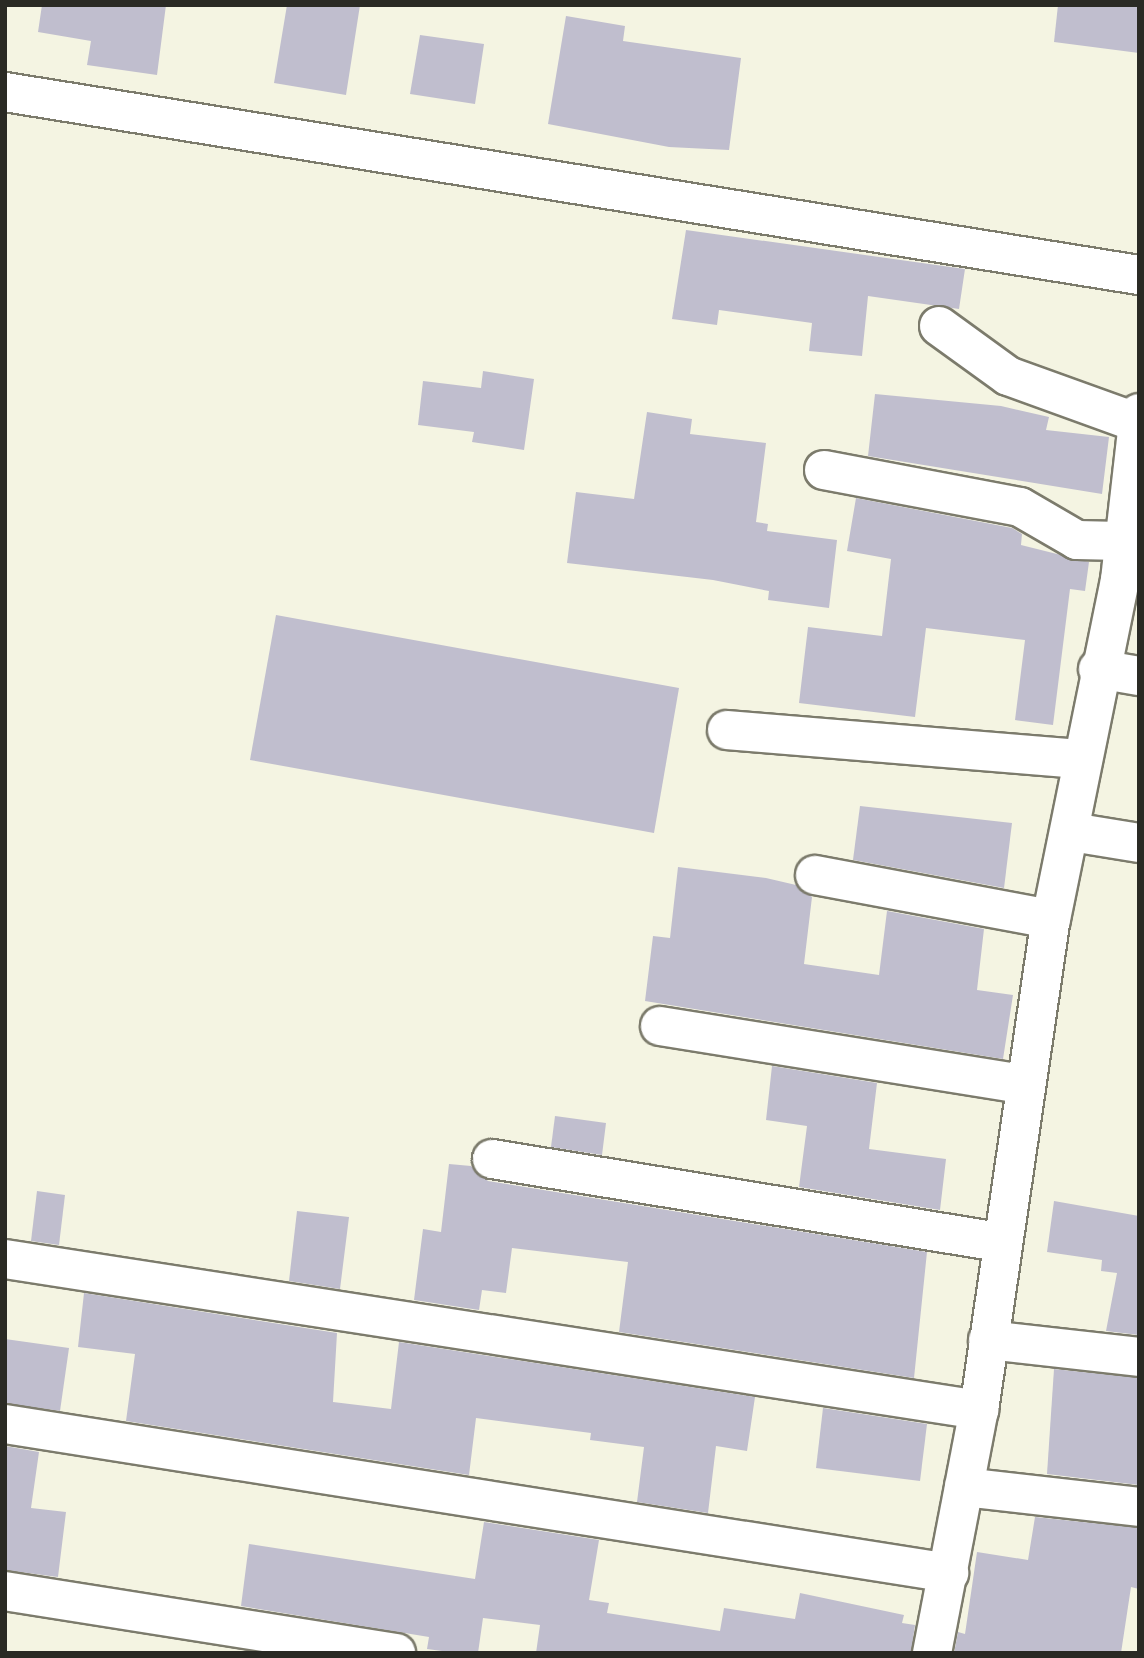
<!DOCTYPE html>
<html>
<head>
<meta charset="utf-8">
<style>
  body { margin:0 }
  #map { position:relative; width:1144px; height:1658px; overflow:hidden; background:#f4f4e2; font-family:Lora,serif }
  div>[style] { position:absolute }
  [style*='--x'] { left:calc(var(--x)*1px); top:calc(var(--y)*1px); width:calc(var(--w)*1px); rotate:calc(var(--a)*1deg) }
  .building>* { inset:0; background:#c0bece }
  .roads { filter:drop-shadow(2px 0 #7c7b6c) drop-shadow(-2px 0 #7c7b6c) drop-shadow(0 2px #7c7b6c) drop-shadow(0 -2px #7c7b6c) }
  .minor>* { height:38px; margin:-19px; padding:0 19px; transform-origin:19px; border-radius:19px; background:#fff }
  span { translate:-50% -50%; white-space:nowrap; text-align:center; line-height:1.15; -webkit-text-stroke:7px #f4f4e2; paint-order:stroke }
  .frame { position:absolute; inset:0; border:7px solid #2a2a24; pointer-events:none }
</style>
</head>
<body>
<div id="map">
  <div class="building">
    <div style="clip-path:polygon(42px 5px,166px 5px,157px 75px,87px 65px,91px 41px,38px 32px)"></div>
    <div style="clip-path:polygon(287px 5px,360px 5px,346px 95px,274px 83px)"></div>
    <div style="clip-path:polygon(1058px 5px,1139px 7px,1139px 53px,1054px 42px)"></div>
    <div style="clip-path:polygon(566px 16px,625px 26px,623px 41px,741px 58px,729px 150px,669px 147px,548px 124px)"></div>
    <div style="clip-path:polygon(420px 35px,484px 44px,475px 104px,410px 94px)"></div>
    <div style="clip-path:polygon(686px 230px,965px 269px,959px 309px,868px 296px,862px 356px,809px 351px,812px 323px,719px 310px,717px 325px,672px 319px)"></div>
    <div style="clip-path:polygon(483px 371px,534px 379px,524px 450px,472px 442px,474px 432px,418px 425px,423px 381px,481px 388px)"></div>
    <div style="clip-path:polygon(875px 394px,1001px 406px,1049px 417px,1046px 430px,1109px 437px,1102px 494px,868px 456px)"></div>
    <div style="clip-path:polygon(647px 412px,692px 419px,690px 434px,766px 443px,756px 522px,768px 524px,767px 531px,837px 540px,829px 608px,768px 600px,769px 591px,713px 580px,567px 563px,576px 492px,634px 499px)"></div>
    <div style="clip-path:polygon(856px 498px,1012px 528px,1022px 534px,1021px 545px,1089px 562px,1085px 591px,1070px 589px,1053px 725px,1015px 720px,1025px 640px,926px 628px,915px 717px,799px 703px,808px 627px,882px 636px,891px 559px,847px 551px)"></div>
    <div style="clip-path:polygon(276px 615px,679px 688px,654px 833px,250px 760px)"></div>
    <div style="clip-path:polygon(860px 806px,1012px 823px,1004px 888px,853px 860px)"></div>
    <div style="clip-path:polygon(678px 867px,766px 878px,796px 885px,812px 897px,804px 964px,879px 975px,887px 911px,984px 929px,977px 990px,1013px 995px,1003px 1059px,645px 1001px,653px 936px,670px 938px)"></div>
    <div style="clip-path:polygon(772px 1066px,877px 1083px,869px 1149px,946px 1159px,940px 1210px,799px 1187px,807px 1126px,766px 1120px)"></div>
    <div style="clip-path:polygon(555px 1116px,606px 1123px,602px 1155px,551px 1147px)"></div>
    <div style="clip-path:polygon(449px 1164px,471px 1166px,488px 1181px,927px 1252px,914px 1378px,619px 1332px,628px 1262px,512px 1248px,506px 1293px,482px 1290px,479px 1310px,414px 1300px,423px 1229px,441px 1232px)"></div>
    <div style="clip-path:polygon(37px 1191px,65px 1195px,59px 1245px,31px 1241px)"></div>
    <div style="clip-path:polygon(1054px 1201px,1139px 1216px,1139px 1335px,1106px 1331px,1117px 1273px,1101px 1271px,1102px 1260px,1047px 1252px)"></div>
    <div style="clip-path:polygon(297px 1211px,349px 1217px,340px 1289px,289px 1281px)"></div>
    <div style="clip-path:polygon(84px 1293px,337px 1333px,333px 1402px,391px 1409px,399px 1342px,755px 1397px,747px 1451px,716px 1446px,708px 1513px,637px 1502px,644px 1447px,590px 1440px,591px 1433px,476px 1418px,469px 1475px,126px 1421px,135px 1354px,78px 1347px)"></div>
    <div style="clip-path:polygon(5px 1339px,69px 1348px,60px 1411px,5px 1403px)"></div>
    <div style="clip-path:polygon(1054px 1369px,1139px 1378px,1139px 1485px,1047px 1474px)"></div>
    <div style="clip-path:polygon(823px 1408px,927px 1424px,920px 1481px,816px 1468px)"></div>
    <div style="clip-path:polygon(5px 1446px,39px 1452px,31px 1508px,66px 1512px,58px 1577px,5px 1570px)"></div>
    <div style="clip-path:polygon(1035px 1517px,1139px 1528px,1139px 1589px,1131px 1587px,1121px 1653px,954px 1653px,958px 1632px,965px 1634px,977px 1552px,1028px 1560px)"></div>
    <div style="clip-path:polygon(484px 1522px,599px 1540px,589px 1600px,609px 1603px,607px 1613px,720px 1631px,724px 1608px,795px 1619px,800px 1593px,904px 1615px,902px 1623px,915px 1625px,911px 1653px,536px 1653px,540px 1625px,483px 1618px,478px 1653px,457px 1653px,427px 1649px,429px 1637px,241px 1606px,249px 1544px,475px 1579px)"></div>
  </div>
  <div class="roads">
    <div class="minor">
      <div style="--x:5;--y:92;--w:1149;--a:9.17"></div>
      <div style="--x:939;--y:326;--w:85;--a:35.9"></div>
      <div style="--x:1008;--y:376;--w:138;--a:19.9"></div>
      <div style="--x:824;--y:470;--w:199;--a:10.7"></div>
      <div style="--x:1020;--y:507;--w:66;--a:30.1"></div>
      <div style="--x:1077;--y:540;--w:44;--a:1.3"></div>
      <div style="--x:1098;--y:669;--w:42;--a:9.7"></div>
      <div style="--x:727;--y:730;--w:356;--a:4.7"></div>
      <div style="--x:1072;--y:832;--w:68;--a:9.3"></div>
      <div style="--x:815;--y:875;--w:240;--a:10.6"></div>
      <div style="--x:660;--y:1026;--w:369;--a:9.1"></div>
      <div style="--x:492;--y:1159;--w:514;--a:9.3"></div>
      <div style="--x:5;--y:1259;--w:986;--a:8.81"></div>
      <div style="--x:988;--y:1340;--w:152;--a:6.4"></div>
      <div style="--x:5;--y:1424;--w:956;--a:8.97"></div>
      <div style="--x:964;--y:1487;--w:176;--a:6.5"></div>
      <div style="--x:5;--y:1591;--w:396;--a:9"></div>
      <div style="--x:932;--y:1653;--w:248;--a:-79.1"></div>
      <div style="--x:979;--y:1410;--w:496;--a:-81.7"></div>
      <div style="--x:1051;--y:919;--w:346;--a:-78.5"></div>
      <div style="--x:1120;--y:580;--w:168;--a:-83.5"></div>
    </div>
  </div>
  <div class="frame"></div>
</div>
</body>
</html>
